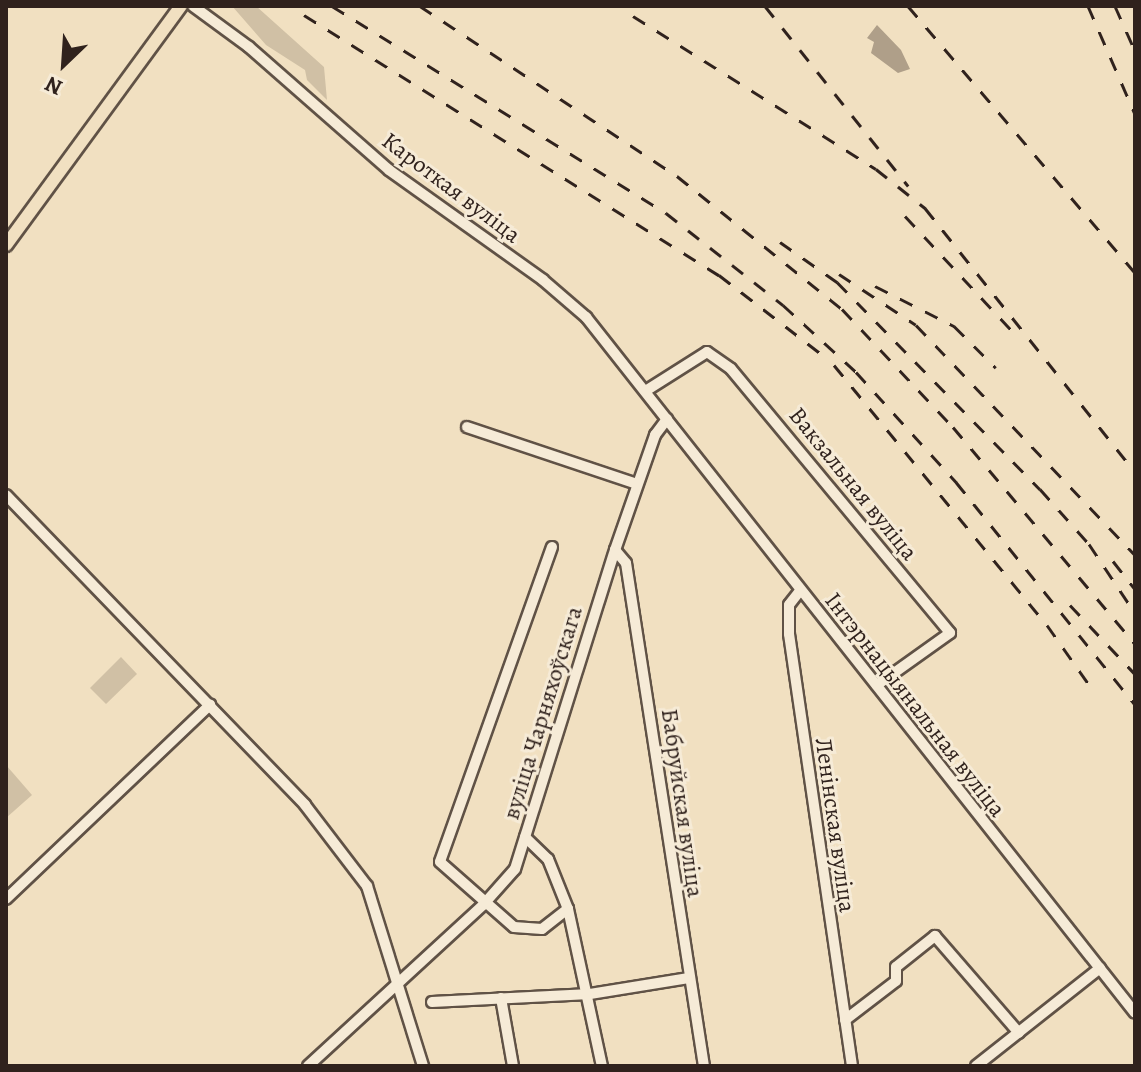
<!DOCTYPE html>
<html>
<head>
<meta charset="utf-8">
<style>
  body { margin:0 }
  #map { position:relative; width:1141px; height:1072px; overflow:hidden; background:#f1e0c1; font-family:Alegreya,serif }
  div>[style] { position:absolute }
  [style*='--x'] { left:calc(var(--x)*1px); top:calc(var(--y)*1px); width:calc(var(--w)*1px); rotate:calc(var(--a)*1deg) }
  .green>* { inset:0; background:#d0c0a5 }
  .water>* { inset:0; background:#af9f89 }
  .roads { filter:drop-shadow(2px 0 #605246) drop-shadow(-2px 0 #605246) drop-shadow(0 2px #605246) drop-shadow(0 -2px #605246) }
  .minor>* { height:10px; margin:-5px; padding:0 5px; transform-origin:5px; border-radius:5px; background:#f6ebd7 }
  .major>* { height:12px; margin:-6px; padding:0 6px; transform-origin:6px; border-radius:6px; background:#f1e0c1 }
  .rail>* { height:3px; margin-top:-1.5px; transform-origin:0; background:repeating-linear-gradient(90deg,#30221d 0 14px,transparent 0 28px) }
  span { translate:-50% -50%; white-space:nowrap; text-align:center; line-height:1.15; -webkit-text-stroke:6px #f6ebd7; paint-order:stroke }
  .street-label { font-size:24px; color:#30221d }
  .frame { position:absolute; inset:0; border:8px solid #30221d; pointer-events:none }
  .north { position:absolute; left:24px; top:24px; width:80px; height:80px; -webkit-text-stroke:6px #f6ebd7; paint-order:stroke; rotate:205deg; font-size:22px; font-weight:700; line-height:32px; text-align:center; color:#30221d }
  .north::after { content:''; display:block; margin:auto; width:28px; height:36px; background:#30221d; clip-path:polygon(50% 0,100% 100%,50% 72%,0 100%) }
</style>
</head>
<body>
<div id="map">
  <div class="green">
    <div style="clip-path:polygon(232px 6px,256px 6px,324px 67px,327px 100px,307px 80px,305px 70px,266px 45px)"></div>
    <div style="clip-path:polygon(121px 657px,137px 674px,106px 704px,90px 688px)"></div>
    <div style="clip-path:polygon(6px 765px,32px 795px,6px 818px)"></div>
  </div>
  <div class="water">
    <div style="clip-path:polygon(877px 25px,901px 50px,910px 69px,898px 73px,871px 53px,874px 42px,867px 38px)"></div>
  </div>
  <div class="roads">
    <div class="minor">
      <div style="--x:193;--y:6;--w:69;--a:36.2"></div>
      <div style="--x:249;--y:47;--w:186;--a:41.3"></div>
      <div style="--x:389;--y:170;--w:189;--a:35.5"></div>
      <div style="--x:543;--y:280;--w:57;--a:40.7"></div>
      <div style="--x:586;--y:317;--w:886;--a:51.73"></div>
      <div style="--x:647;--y:390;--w:71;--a:-32.3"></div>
      <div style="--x:707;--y:352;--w:29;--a:35"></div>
      <div style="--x:731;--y:369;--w:343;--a:50.3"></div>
      <div style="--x:950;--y:633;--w:90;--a:144.5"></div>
      <div style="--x:467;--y:427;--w:179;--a:18.5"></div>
      <div style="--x:6;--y:495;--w:431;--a:46"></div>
      <div style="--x:305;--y:805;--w:102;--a:52.6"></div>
      <div style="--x:367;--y:886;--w:189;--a:72.7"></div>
      <div style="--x:552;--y:547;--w:334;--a:109.6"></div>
      <div style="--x:440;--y:862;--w:98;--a:41.3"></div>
      <div style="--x:514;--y:927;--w:28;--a:4"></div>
      <div style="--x:542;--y:929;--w:33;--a:-38"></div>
      <div style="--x:615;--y:550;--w:17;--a:50"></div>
      <div style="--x:626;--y:563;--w:509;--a:81.19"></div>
      <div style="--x:799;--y:592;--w:16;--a:128"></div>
      <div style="--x:789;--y:605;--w:29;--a:90"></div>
      <div style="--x:789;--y:634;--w:437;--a:81.7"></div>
      <div style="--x:525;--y:837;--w:32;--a:44"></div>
      <div style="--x:548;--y:859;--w:54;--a:68.2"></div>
      <div style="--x:568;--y:909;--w:161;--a:77.8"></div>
      <div style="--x:6;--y:899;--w:282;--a:-43.6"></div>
      <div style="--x:501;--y:998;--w:69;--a:80"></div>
      <div style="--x:432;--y:1002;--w:158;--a:-2.9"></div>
      <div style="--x:590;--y:994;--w:100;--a:-9.2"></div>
      <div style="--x:845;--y:1020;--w:64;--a:-37.4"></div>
      <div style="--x:896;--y:981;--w:14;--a:-90"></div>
      <div style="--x:896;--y:967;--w:50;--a:-38.5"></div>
      <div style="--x:935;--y:936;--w:128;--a:49.1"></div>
      <div style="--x:308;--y:1066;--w:238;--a:-42.6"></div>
      <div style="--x:483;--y:905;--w:48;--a:-48.4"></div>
      <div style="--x:515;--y:869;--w:334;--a:-72.6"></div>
      <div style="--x:615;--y:550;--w:122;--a:-70.8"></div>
      <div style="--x:655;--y:435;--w:20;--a:-53"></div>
      <div style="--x:976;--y:1066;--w:158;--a:-38.3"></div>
    </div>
    <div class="major">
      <div style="--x:6;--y:245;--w:296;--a:-53.8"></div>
    </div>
  </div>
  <div class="rail">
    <div style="--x:332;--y:6;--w:393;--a:31.8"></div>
    <div style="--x:666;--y:213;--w:149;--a:38.2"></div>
    <div style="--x:783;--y:305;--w:99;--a:42.5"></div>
    <div style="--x:856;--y:372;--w:149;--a:47.7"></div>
    <div style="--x:956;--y:482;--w:286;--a:51.2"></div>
    <div style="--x:420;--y:6;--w:308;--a:33.5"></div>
    <div style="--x:677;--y:176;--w:212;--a:38.9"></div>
    <div style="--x:842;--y:309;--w:162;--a:46.8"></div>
    <div style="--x:953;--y:427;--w:283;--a:50"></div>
    <div style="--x:765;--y:6;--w:230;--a:51.5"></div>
    <div style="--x:908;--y:6;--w:350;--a:49.6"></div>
    <div style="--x:1088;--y:6;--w:118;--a:66.5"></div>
    <div style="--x:1115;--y:6;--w:49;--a:66"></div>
    <div style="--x:304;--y:15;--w:490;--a:32.1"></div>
    <div style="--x:719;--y:275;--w:139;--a:37.7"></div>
    <div style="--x:633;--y:16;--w:287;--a:32.2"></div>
    <div style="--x:876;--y:169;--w:63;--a:38.5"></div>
    <div style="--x:925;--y:208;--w:337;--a:51.5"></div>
    <div style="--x:905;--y:216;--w:164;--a:47"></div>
    <div style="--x:780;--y:242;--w:70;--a:35.1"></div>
    <div style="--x:837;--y:282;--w:290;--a:45.6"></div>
    <div style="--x:1040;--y:489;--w:74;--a:48.3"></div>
    <div style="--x:1089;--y:544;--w:83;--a:56.3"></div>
    <div style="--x:839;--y:274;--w:92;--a:33.5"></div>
    <div style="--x:916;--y:325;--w:318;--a:46.4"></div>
    <div style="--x:875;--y:286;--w:89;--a:26.9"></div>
    <div style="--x:954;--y:326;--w:59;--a:45"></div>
    <div style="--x:834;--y:365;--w:336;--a:50.7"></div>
    <div style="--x:1047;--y:625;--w:83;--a:54.8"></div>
    <div style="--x:1113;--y:561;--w:36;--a:52"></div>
    <div style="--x:1070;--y:605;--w:95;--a:46.7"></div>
  </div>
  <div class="street-label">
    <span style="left:451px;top:188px;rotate:37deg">Кароткая вуліца</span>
    <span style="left:853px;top:484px;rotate:51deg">Вакзальная вуліца</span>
    <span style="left:915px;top:705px;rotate:52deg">Інтэрнацыянальная вуліца</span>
    <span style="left:543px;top:713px;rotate:-73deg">вуліца Чарняхоўскага</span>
    <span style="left:682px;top:803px;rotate:82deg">Бабруйская вуліца</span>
    <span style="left:835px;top:825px;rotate:82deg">Ленінская вуліца</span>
  </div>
  <div class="frame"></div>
  <div class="north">N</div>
</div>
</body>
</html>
